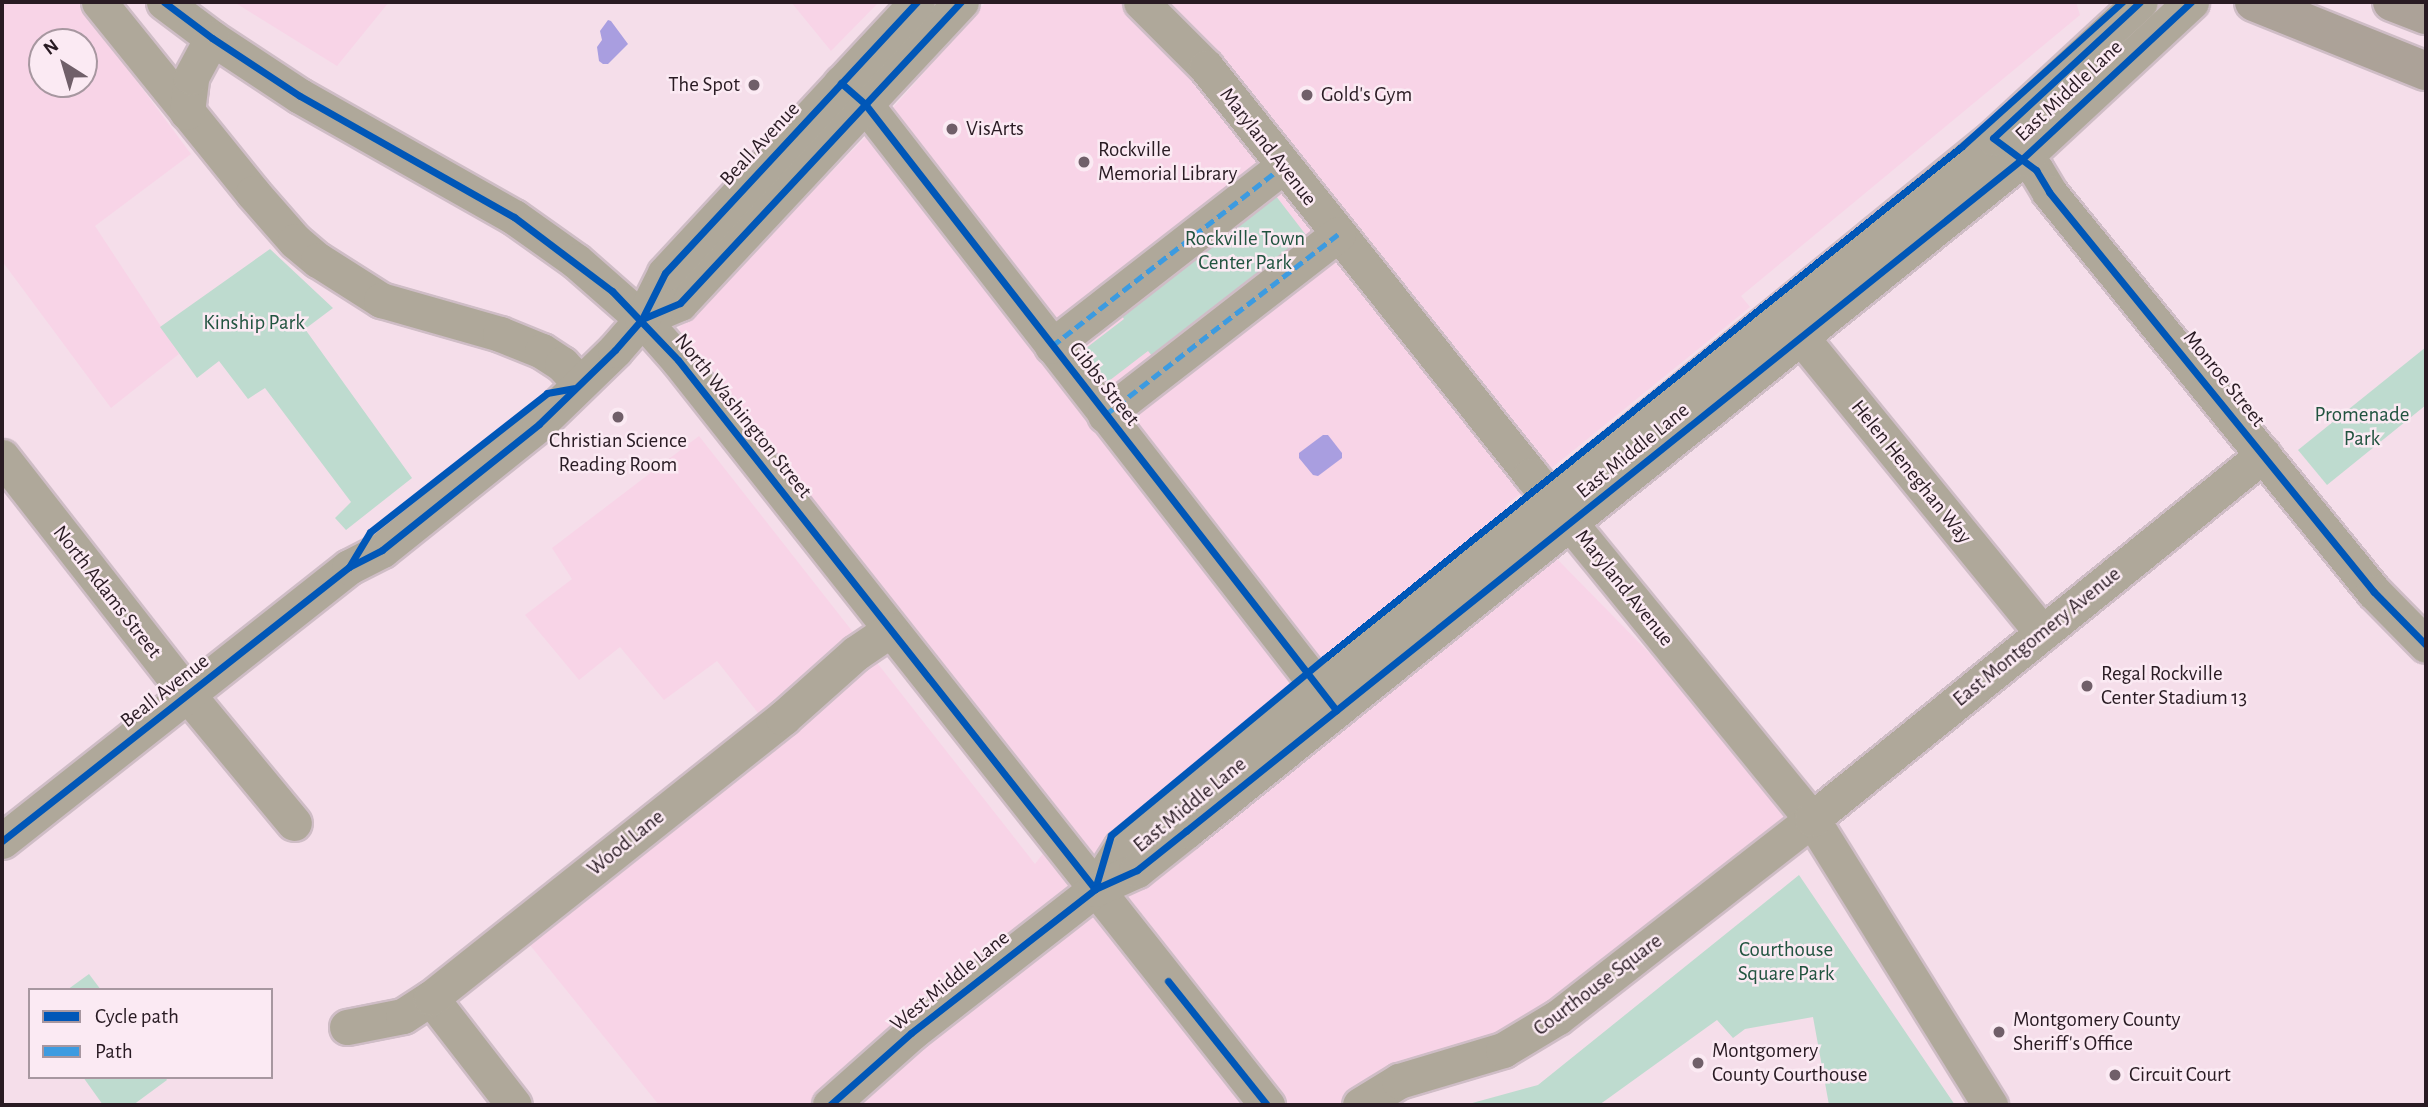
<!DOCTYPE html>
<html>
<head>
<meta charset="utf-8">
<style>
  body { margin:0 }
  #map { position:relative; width:2428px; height:1107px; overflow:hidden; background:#f5deea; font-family:"Alegreya Sans",sans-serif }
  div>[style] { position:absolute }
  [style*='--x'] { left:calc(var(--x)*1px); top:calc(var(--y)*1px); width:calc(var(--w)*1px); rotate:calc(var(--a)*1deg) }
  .built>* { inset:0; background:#f8d4e7 }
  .green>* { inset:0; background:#bedbcf }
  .water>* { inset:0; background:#a99ee0 }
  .roads { filter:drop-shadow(2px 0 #cfbdc6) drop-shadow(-2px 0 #cfbdc6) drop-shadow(0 2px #cfbdc6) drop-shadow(0 -2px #cfbdc6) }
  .minor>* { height:35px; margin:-17.5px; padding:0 17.5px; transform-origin:17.5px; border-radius:17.5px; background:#afa89a }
  .major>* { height:38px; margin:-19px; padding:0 19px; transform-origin:19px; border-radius:19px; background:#aca298 }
  .quiet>* { height:5px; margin-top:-2.5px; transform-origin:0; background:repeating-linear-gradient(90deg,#3d9be0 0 10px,transparent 0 15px) }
  .cycleway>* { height:7px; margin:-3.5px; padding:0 3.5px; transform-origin:3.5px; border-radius:3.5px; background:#0057b8 }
  .dots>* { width:19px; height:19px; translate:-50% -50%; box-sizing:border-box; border:4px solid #fbeaf3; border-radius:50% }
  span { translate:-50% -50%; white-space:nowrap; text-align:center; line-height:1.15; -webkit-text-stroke:5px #fbeaf3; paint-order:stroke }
  .poi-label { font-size:21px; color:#291b23 }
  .right { translate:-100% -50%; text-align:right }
  .left { translate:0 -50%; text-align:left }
  .street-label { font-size:21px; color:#291b23 }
  .park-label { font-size:21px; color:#225440 }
  .frame { position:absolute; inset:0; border:4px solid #291b23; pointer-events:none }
  .legend { position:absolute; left:28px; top:988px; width:245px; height:91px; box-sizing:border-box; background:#fbeaf3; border:2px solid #a797a0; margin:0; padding:9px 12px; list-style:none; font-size:21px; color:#291b23 }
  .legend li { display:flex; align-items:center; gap:14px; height:35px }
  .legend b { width:35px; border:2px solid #a797a0 }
  .north { position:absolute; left:28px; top:28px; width:70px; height:70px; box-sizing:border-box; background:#fbeaf3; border:2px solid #a797a0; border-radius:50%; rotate:323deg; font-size:19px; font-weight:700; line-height:28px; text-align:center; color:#291b23 }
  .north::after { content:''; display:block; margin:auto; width:24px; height:32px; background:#705f69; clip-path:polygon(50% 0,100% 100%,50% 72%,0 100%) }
</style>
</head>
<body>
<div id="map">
  <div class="built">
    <div style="clip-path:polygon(evenodd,2px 2px,78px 2px,191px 154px,95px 226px,179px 354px,111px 408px,2px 261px,2px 2px,42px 42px,84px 42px,84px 84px,42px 84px,42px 42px)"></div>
    <div style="clip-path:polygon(234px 2px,389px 2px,337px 66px)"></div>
    <div style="clip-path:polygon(791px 2px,879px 2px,831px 51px)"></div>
    <div style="clip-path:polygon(986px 2px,2076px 2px,2080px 15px,1741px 296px,1750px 307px,1505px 506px,1812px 819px,1574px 1006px,1360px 1105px,659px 1105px,517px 929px,770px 728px,717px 661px,664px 700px,620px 647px,579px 680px,525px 615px,572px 579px,552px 548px,699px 436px,1035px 864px,1065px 825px,683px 338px,679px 328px,884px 118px)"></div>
  </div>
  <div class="green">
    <div style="clip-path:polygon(1266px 183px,1316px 248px,1162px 368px,1148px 351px,1101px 387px,1077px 355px,1124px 319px,1112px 303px)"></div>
    <div style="clip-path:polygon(270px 249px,333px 308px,305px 329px,412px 478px,346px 530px,335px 518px,351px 502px,265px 388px,248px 399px,219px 361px,197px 378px,160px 327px)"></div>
    <div style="clip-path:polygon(2426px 347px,2426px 405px,2327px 485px,2298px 450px)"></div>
    <div style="clip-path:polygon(1799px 875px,1955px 1105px,1829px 1105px,1813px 1017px,1745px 1029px,1733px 1038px,1717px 1020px,1599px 1105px,1465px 1105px,1538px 1085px)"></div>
    <div style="clip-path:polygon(89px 974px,101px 990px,67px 990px)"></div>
    <div style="clip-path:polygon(83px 1077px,165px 1077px,167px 1080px,133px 1105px,103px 1105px)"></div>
  </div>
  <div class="water">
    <div style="clip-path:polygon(608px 20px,611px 21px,628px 44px,608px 64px,603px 64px,599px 61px,597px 47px,602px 40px,600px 31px)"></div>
    <div style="clip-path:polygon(1323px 435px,1328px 435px,1342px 453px,1342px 458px,1318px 476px,1313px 475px,1299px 458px,1299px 453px)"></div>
  </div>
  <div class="roads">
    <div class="minor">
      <div style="--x:99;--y:2;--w:245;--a:51.1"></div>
      <div style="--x:253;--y:193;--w:64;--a:48.8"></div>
      <div style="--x:295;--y:241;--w:30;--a:40"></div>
      <div style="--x:318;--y:260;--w:75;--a:32.4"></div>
      <div style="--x:381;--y:300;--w:124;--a:15.9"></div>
      <div style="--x:500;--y:334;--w:45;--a:22"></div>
      <div style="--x:542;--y:351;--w:24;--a:33"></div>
      <div style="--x:562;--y:364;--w:26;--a:47"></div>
      <div style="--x:164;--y:2;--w:60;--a:36.9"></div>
      <div style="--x:212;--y:38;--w:105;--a:33.4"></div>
      <div style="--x:300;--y:96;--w:246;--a:29.5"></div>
      <div style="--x:514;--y:217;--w:76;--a:35.4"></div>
      <div style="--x:576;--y:261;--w:88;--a:41.3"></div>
      <div style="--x:642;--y:319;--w:55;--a:48.7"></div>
      <div style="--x:678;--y:360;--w:950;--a:51.67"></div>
      <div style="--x:1141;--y:2;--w:92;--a:45"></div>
      <div style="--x:1206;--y:67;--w:522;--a:51.46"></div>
      <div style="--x:1531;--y:475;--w:444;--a:50.8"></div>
      <div style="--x:1812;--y:819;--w:337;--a:58.1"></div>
      <div style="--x:841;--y:83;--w:32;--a:41"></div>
      <div style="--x:865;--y:104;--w:763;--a:52.14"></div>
      <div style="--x:187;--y:112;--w:35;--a:-83"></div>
      <div style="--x:191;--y:77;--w:44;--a:-61.7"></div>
      <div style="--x:2004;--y:146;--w:40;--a:37"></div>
      <div style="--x:2036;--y:170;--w:26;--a:59"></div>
      <div style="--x:2049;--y:192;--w:515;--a:50.91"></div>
      <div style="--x:2374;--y:592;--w:74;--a:45.5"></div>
      <div style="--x:642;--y:319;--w:41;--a:-22.8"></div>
      <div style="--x:680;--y:303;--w:412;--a:-47"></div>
      <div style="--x:1786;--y:323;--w:21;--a:43"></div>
      <div style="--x:1801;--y:337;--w:382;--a:50.8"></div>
      <div style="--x:1052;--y:346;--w:293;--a:-37.9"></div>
      <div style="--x:1105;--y:415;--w:295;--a:-37.8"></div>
      <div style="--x:2;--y:457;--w:302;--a:52"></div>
      <div style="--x:188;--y:695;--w:166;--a:50.4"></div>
      <div style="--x:2;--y:841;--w:442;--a:-38.3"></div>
      <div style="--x:349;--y:567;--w:37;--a:-27"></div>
      <div style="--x:382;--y:550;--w:201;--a:-38.7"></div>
      <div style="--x:539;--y:424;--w:106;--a:-44.2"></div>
      <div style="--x:615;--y:350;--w:41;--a:-48.9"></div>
      <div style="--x:642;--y:319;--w:51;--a:-63.4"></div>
      <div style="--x:665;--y:273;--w:370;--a:-47.1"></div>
      <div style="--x:1095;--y:889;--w:49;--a:-57.6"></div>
      <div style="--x:1121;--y:848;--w:1124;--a:-39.15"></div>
      <div style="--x:1993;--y:138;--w:200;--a:-42.8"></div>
      <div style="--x:431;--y:998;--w:135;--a:52.2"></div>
      <div style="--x:347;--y:1027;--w:57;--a:-11.1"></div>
      <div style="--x:403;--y:1016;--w:33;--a:-33"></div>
      <div style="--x:431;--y:998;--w:450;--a:-38.5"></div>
      <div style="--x:783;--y:718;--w:98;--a:-41.7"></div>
      <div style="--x:856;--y:653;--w:41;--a:-34.1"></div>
      <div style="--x:830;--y:1105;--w:108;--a:-41.6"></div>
      <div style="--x:911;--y:1033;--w:234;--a:-38"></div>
      <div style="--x:1095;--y:889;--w:46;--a:-24.3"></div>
      <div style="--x:1137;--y:870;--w:63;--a:-38.5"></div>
      <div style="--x:1186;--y:831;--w:1073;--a:-38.79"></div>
      <div style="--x:2022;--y:159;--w:231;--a:-42.9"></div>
      <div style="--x:1360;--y:1105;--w:46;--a:-31.6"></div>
      <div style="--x:1399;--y:1081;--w:109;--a:-16.6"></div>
      <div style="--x:1503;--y:1050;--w:64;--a:-31"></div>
      <div style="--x:1558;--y:1017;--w:322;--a:-37.9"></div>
      <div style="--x:1812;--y:819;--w:580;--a:-38.91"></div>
    </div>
    <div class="major">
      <div style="--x:2254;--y:2;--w:185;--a:21.9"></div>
      <div style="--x:2392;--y:2;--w:36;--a:21"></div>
    </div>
  </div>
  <div class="quiet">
    <div style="--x:1052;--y:346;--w:293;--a:-37.9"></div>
    <div style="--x:1105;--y:415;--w:295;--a:-37.8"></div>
  </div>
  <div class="cycleway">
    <div style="--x:164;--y:2;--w:60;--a:36.9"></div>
    <div style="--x:212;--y:38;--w:105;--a:33.4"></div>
    <div style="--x:300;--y:96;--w:246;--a:29.5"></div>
    <div style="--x:514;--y:217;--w:123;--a:37.1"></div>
    <div style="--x:612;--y:291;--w:95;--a:46.3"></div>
    <div style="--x:678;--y:360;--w:674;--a:51.75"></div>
    <div style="--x:2140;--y:2;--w:200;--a:137.2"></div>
    <div style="--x:1993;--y:138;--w:54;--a:36.7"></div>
    <div style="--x:2036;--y:170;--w:26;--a:59"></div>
    <div style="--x:2049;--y:192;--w:515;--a:50.91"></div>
    <div style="--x:2374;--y:592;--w:74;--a:45.5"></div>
    <div style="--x:841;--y:83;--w:32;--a:41"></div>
    <div style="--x:865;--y:104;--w:768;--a:52.14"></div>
    <div style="--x:642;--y:319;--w:41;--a:-22.8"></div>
    <div style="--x:680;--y:303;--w:412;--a:-47"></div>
    <div style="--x:349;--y:567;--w:41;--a:-59"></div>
    <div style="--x:370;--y:532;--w:225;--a:-38.1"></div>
    <div style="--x:547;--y:393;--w:27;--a:-10"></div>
    <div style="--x:2;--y:841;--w:442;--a:-38.3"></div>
    <div style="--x:349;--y:567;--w:37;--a:-27"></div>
    <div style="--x:382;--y:550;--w:201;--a:-38.7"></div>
    <div style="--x:539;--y:424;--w:106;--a:-44.2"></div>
    <div style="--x:615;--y:350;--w:41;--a:-48.9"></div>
    <div style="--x:642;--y:319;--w:51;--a:-63.4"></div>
    <div style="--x:665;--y:273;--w:370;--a:-47.1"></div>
    <div style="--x:1095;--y:889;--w:56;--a:-73.5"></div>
    <div style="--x:1111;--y:835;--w:278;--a:-39.6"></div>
    <div style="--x:1325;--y:658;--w:816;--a:-38.78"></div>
    <div style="--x:1961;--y:147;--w:217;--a:-42"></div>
    <div style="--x:1168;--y:981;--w:159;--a:51.4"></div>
    <div style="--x:830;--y:1105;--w:108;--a:-41.6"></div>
    <div style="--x:911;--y:1033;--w:234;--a:-38"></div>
    <div style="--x:1095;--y:889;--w:46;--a:-24.3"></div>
    <div style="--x:1137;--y:870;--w:63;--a:-38.5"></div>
    <div style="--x:1186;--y:831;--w:1073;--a:-38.79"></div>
    <div style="--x:2022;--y:159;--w:231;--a:-42.9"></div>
  </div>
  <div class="dots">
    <div style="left:754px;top:85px;background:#705f69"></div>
    <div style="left:1307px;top:95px;background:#705f69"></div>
    <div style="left:952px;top:129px;background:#705f69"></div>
    <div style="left:1084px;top:162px;background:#705f69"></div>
    <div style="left:618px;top:417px;background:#705f69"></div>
    <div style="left:2087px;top:686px;background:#705f69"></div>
    <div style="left:1999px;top:1032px;background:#705f69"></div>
    <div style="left:1698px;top:1063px;background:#705f69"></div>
    <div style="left:2115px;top:1075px;background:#705f69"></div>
  </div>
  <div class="poi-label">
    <span class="right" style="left:740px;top:85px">The Spot</span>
    <span class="left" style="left:1321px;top:95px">Gold's Gym</span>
    <span class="left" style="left:966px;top:129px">VisArts</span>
    <span class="left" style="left:1098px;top:162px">Rockville<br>Memorial Library</span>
    <span style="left:618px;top:453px">Christian Science<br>Reading Room</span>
    <span class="left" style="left:2101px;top:686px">Regal Rockville<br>Center Stadium 13</span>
    <span class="left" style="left:2013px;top:1032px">Montgomery County<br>Sheriff's Office</span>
    <span class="left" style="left:1712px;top:1063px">Montgomery<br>County Courthouse</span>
    <span class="left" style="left:2129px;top:1075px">Circuit Court</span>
  </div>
  <div class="street-label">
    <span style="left:2069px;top:91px;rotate:-43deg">East Middle Lane</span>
    <span style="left:760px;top:144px;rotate:-47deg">Beall Avenue</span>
    <span style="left:1268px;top:147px;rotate:52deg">Maryland Avenue</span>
    <span style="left:2224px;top:379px;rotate:51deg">Monroe Street</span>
    <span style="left:1104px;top:384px;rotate:52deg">Gibbs Street</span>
    <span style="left:743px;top:416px;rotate:51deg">North Washington Street</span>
    <span style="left:1633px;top:451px;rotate:-39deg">East Middle Lane</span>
    <span style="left:1911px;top:472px;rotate:51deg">Helen Heneghan Way</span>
    <span style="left:1624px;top:588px;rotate:51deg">Maryland Avenue</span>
    <span style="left:107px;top:592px;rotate:52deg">North Adams Street</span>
    <span style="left:2037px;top:637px;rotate:-39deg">East Montgomery Avenue</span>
    <span style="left:165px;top:691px;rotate:-38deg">Beall Avenue</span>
    <span style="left:1190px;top:805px;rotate:-39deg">East Middle Lane</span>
    <span style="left:626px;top:843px;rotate:-39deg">Wood Lane</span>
    <span style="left:950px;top:981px;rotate:-39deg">West Middle Lane</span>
    <span style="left:1598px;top:985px;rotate:-37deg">Courthouse Square</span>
  </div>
  <div class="park-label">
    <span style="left:1245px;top:251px">Rockville Town<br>Center Park</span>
    <span style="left:254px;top:323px">Kinship Park</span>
    <span style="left:2362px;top:427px">Promenade<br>Park</span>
    <span style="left:1786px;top:962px">Courthouse<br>Square Park</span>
  </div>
  <div class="frame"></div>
  <ul class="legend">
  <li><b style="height:9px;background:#0057b8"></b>Cycle path</li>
  <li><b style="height:9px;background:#3d9be0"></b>Path</li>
  </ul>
  <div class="north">N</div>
</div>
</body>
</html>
